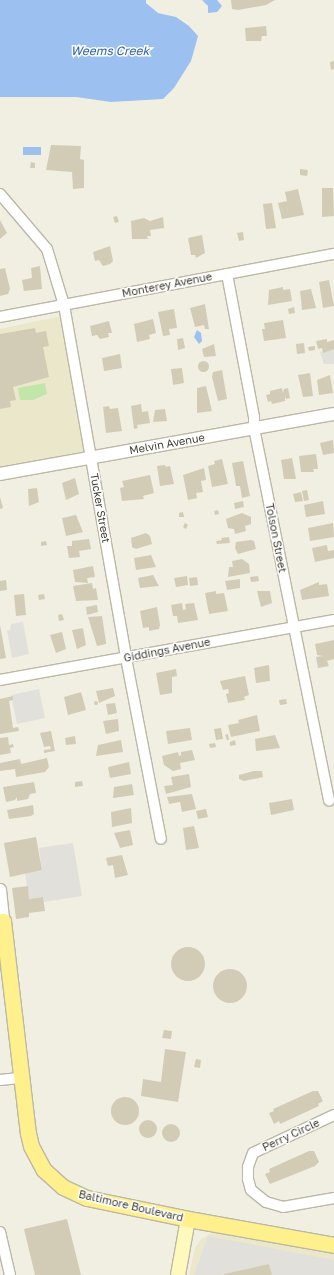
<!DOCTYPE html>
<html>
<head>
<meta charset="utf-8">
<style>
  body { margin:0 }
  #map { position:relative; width:334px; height:1275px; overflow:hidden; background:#f1efe2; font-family:"Golos Text",sans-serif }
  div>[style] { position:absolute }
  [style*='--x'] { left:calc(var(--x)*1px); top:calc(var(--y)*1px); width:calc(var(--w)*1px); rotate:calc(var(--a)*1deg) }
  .education>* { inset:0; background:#ebe7cb }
  .green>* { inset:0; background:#c2e6aa }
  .parking>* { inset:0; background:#e1e0db }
  .water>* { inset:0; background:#9cc1f0 }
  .building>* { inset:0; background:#d2ccb7 }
  .round { border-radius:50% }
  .roads { filter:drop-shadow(1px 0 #bcb8a5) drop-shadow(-1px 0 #bcb8a5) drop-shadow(0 1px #bcb8a5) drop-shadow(0 -1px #bcb8a5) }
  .minor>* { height:10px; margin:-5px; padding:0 5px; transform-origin:5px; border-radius:5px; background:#fff }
  .tertiary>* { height:12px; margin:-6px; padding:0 6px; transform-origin:6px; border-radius:6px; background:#fff }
  .secondary>* { height:14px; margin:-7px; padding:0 7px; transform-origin:7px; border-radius:7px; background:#fff9be }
  .primary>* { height:15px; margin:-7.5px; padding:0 7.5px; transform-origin:7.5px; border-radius:7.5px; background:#fef08d }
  span { translate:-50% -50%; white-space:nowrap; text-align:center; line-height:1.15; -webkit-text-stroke:3px #fff; paint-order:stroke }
  .street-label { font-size:11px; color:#423f33 }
  .water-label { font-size:12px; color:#2d63ad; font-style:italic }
</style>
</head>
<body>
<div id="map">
  <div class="education">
    <div style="clip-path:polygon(62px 316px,84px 451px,0 468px,0 329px)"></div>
    <div style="clip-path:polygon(221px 1231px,334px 1251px,334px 1275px,189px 1275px,195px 1248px,201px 1239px,210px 1234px)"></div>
  </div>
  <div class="green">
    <div style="clip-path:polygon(45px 383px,47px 394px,33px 400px,20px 400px,18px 388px)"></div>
  </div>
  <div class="parking">
    <div style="clip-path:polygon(334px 349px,334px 364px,324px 364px,320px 352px)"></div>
    <div style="clip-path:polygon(23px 622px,29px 654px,12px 658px,7px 630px,10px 630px,11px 624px)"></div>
    <div style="clip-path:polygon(39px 689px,45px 718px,17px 724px,11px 695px)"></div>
    <div style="clip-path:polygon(73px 843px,82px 896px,44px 902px,43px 897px,29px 899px,25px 873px,42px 870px,39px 848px)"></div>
    <div style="clip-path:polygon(208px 1236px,334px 1260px,334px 1275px,272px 1275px,269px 1264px,221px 1275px,194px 1275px)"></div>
  </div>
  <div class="water">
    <div style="clip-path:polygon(0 0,146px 0,146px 3px,158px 13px,176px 17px,189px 26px,198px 36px,195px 47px,191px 61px,174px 88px,163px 99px,111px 102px,76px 97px,0 97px)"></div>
    <div style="clip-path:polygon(202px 0,217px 0,222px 6px,217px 12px,208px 13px,208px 6px)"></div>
    <div style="clip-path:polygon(23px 147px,41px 147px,41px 155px,23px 155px)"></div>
    <div style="clip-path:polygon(197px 330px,201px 333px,202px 341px,199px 344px,194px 337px)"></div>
  </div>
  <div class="building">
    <div style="clip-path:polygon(231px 0,275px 0,266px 5px,238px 10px,232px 9px)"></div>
    <div style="clip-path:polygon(266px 26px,267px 36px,262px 36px,261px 41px,246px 41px,245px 28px)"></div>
    <div style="clip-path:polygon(334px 61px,334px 69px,331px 70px,330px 62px)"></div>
    <div style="clip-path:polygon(51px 145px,81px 146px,80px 159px,84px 160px,84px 188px,73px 189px,72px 172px,46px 170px)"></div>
    <div style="clip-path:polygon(31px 162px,35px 163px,35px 168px,30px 168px)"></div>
    <div style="clip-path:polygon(300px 169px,308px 170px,307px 176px,300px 175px)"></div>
    <div style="clip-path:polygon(322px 188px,333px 188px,334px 216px,322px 217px)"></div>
    <div style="clip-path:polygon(298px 189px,304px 215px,282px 219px,278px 203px,287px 201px,285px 192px)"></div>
    <div style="clip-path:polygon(272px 203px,276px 228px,266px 229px,263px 204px)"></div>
    <div style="clip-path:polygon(117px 216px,119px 222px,115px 223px,113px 217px)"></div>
    <div style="clip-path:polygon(163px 217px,164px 228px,150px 230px,151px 236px,147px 236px,148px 239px,132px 239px,131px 221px,144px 218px,150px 221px)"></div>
    <div style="clip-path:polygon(0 220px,7px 233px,0 239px)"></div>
    <div style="clip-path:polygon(243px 232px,244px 240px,239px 241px,237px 233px)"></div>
    <div style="clip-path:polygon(202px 235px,205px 253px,196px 258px,195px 255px,191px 255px,188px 238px)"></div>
    <div style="clip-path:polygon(110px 246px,113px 261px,110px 264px,103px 266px,99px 260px,95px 261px,93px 252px)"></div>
    <div style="clip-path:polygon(40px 266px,42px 289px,24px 291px,22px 280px,32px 278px,31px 268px)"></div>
    <div style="clip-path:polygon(5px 268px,10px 289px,8px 294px,0 296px,0 269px)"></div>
    <div style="clip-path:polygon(329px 280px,334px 306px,323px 308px,319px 282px)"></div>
    <div style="clip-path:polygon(283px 287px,283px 290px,290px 289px,292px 301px,268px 305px,269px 290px)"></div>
    <div style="clip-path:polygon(311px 289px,316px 308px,302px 310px,300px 291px)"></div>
    <div style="clip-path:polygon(205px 304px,209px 329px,205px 329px,204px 325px,195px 327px,190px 308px)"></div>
    <div style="clip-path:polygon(294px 307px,295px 313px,289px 314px,288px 309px)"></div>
    <div style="clip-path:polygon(174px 309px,177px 328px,169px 329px,170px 335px,163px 336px,158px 312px)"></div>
    <div style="clip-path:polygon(153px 319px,156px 333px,149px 335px,150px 339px,137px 342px,134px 324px)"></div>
    <div style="clip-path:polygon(283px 320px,286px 338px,264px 341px,262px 329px,265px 329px,264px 323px)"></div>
    <div style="clip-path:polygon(109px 321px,112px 333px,108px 333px,109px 337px,100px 339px,97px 335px,92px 336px,90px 326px)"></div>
    <div style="clip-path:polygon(35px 328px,36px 333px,46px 331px,49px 346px,43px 347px,49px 377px,13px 387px,16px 400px,10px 401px,11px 407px,0 409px,0 334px)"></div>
    <div style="clip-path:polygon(183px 338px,185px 348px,178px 350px,177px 339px)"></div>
    <div style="clip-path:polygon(327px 339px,327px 342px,334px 340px,334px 349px,323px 353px,322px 348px,318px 349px,316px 341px)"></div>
    <div style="clip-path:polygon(304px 343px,305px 353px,297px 354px,296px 344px)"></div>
    <div style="clip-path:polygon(214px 344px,216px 356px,204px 357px,202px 349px)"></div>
    <div style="clip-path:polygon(315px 346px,315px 350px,309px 351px,308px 347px)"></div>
    <div style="clip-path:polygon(120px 354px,122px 368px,104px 371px,102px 358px)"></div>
    <div class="round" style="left:197.5px;top:360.5px;width:11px;height:11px"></div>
    <div style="clip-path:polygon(182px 368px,184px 383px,173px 385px,171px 369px)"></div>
    <div style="clip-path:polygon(222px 370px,227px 399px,218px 401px,212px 377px,213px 372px)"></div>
    <div style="clip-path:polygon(310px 373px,313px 396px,303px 397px,298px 375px)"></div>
    <div style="clip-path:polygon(330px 375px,333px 393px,319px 395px,317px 380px)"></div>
    <div style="clip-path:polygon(206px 386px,212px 411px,197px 413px,197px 388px)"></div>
    <div style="clip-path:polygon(282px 388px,283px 393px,284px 389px,288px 388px,290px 398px,286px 399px,285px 396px,285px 401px,272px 404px,271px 401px,268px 402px,266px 395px,270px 394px,270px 391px)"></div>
    <div style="clip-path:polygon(141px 404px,142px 412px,148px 411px,150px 423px,137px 425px,138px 428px,134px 429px,131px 406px)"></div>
    <div style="clip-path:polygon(109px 406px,110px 409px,118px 408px,122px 431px,106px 433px,103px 407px)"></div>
    <div style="clip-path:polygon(165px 409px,167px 421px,153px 422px,155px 410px)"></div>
    <div style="clip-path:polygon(333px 440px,334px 453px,323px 455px,320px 443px)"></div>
    <div style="clip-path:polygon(316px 454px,318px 469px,313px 469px,314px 472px,301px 472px,299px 456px)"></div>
    <div style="clip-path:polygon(292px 458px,296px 479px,284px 479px,281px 460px)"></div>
    <div style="clip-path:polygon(222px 459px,228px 484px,212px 487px,208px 466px,215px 464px,214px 461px)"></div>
    <div style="clip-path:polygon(243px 461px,250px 496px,242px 498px,240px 486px,236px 486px,232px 463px)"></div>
    <div style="clip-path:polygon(165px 465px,166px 467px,170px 466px,174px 484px,160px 486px,157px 466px)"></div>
    <div style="clip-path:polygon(204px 468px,206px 480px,201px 481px,203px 492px,196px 493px,197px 498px,188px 500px,183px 475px)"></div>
    <div style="clip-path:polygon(150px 475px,154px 493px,143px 496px,144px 499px,122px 501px,120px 488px,124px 487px,122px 481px)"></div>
    <div style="clip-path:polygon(75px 478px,79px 494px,66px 500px,62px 483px)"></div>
    <div style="clip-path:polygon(37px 488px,39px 502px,29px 506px,28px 489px)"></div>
    <div style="clip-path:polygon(307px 490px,309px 500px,304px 501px,302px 491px)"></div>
    <div style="clip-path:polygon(301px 492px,303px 501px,295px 502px,293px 494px)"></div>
    <div style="clip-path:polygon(0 497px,3px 508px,0 509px)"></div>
    <div style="clip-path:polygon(243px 501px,244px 507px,235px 509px,234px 503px)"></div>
    <div style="clip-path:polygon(323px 501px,325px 514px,306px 517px,304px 505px)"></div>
    <div style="clip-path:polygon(218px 510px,219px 514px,215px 515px,214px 511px)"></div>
    <div style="clip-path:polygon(183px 512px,184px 517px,179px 517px,179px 513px)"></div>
    <div style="clip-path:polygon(242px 513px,251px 517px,251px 524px,245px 526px,246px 531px,235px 534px,234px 529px,228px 528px,226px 519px)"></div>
    <div style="clip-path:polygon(76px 515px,83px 532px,66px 536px,62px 518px)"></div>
    <div style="clip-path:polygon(185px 523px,188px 525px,186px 529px,183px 527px)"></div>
    <div style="clip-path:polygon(333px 523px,334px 537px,310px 541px,308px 528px)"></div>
    <div style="clip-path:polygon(146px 533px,150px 536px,152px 544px,136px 549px,132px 547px,131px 538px)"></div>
    <div style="clip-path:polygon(229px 537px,230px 543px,217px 544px,216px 541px,222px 540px,221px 538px)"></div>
    <div style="clip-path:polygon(89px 539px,91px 549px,79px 551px,80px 557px,69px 558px,67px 546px,72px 546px,72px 541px)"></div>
    <div style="clip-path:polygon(251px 540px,254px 541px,256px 549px,238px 554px,235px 548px,236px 542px)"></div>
    <div style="clip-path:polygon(46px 541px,47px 545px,41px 546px,41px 542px)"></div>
    <div style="clip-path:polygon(327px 545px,328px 551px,334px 550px,334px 558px,315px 562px,312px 548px)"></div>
    <div style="clip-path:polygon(151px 555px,156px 567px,136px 570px,134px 558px)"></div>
    <div style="clip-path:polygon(242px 559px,249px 564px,250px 573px,228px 577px,229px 567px,233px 567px,232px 561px)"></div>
    <div style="clip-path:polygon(93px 566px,95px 577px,87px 578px,88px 583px,75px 582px,73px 570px)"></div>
    <div style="clip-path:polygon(153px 575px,159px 586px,140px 588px,138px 578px)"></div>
    <div style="clip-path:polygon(187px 576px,188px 585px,176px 587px,174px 578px)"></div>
    <div style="clip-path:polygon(258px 576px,259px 581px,251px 582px,250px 577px)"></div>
    <div style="clip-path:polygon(197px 577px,198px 585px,190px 586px,189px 578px)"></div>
    <div style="clip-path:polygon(240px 579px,240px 588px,227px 590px,225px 581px)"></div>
    <div style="clip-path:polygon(6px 580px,7px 590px,0 591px,0 581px)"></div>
    <div style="clip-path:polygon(319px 582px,319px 585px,327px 584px,329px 596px,302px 600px,300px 590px)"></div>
    <div style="clip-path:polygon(92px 583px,93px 589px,96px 588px,98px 600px,76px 601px,73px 586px)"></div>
    <div style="clip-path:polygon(216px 591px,216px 594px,224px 593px,228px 611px,209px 614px,205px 593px)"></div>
    <div style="clip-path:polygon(257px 591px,270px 591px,272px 603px,261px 607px)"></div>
    <div style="clip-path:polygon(24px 594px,26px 615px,16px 616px,14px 595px)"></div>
    <div style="clip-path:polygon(44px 594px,45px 599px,39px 600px,38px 595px)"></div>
    <div style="clip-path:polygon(182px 603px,183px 610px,186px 609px,185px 604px,194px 603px,198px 620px,178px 623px,177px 616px,173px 616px,171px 605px)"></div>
    <div style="clip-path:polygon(97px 605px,98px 612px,87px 615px,86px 607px)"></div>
    <div style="clip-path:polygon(157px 607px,160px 625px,159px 629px,149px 631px,149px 627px,143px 628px,140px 611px)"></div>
    <div style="clip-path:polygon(62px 614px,64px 620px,59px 621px,58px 615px)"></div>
    <div style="clip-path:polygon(102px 616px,106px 642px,106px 644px,97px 646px,88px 617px)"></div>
    <div style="clip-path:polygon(0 625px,6px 658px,0 659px)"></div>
    <div style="clip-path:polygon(83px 628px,86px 645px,77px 649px,72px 630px)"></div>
    <div style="clip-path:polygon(62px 632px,66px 649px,56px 653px,50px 635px)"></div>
    <div style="clip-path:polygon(334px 640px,334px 659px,327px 661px,329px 666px,318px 668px,316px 657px,323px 656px,317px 655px,315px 644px)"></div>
    <div style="clip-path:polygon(269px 665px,270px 681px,256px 683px,254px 668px)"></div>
    <div style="clip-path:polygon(176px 669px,177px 676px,172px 677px,172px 693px,160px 695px,156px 673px)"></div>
    <div style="clip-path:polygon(245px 676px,249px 695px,244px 697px,245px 700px,228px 703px,226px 694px,229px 693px,228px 689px,223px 690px,220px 681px)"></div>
    <div style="clip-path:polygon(113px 688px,115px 696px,99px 703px,96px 691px)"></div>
    <div style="clip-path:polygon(81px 692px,86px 710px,68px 715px,64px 697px)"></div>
    <div style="clip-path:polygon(13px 696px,13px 700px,9px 701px,13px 728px,18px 727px,19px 731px,0 734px,0 699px)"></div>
    <div style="clip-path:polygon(286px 699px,287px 704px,280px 705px,279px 700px)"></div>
    <div class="round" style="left:94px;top:701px;width:4px;height:4px"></div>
    <div style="clip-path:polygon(115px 703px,117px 713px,108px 715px,106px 704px)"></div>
    <div style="clip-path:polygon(257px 715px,260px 731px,231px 737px,228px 725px,239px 723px,238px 720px)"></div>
    <div style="clip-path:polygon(118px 719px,119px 731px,106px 734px,103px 721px)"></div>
    <div style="clip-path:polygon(190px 728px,192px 740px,168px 744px,166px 731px)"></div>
    <div style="clip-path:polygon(221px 728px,223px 739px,216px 740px,214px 729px)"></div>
    <div style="clip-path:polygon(51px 731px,55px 751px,44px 753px,44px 750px,51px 749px,50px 746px,44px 747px,40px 733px)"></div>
    <div style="clip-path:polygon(228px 734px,229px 740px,227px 740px,225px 735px)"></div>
    <div style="clip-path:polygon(275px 735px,280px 748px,256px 751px,255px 739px)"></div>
    <div style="clip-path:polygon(75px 736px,76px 744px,66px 745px,65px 738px)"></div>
    <div style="clip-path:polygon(8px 737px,9px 745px,13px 744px,14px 747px,10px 748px,11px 753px,0 755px,0 738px)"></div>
    <div style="clip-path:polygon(121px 740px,123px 752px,96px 756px,98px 745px)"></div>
    <div style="clip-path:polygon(235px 740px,236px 745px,230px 746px,230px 742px)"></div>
    <div style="clip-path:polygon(215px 743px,216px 747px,210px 748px,209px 744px)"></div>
    <div style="clip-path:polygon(192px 750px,195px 760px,180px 763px,181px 769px,173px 771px,164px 765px,162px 756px,178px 752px,179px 756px,181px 755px,181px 752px)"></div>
    <div style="clip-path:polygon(47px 758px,49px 767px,45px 772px,16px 777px,15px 769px,0 771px,0 763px,20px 759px,21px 764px)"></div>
    <div style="clip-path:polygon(129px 762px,131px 774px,110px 778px,108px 767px)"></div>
    <div style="clip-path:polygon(254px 771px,262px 771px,263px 777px,244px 781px,239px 779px,239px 775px)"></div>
    <div style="clip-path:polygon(189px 774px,191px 787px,166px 794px,164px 786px,173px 785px,171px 777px)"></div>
    <div style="clip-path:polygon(82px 781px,83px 786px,75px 787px,75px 782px)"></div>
    <div style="clip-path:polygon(34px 782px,36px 793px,30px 794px,28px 799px,17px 801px,17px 797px,15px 800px,6px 802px,3px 787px)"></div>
    <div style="clip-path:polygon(132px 784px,134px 795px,113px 798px,114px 787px)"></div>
    <div style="clip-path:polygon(192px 794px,196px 809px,182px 812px,180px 802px,169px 804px,167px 797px)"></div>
    <div style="clip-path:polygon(292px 799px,294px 810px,271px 815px,269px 803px)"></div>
    <div style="clip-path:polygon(33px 805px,34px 814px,31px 816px,9px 819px,7px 810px)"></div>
    <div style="clip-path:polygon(131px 808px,132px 823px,112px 827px,111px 812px)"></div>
    <div style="clip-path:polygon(206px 809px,208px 817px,198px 819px,196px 811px)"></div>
    <div style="clip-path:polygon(194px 826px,199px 848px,186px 850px,183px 828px)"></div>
    <div style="clip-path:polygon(130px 830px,133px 845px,120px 848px,114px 833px)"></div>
    <div style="clip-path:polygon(36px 837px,42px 870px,10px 877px,4px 843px)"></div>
    <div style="clip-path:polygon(122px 855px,128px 875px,115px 878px,113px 865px,108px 866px,106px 858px)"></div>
    <div style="clip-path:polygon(28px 886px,29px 899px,43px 897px,45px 911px,29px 913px,29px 917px,16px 919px,12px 888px)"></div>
    <div class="round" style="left:171px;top:947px;width:34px;height:34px"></div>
    <div class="round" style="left:213px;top:969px;width:34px;height:34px"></div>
    <div style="clip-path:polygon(164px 1030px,172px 1031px,171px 1039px,162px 1038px)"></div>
    <div style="clip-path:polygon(165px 1049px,186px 1052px,178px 1102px,141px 1096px,143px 1079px,161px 1082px)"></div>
    <div style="clip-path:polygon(196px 1059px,201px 1060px,200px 1068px,194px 1067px)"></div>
    <div style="clip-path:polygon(313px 1091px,318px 1091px,323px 1101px,318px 1104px,319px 1106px,280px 1124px,279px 1121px,274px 1124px,269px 1113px,274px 1111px,273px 1109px)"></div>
    <div class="round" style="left:111px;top:1097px;width:28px;height:28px"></div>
    <div class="round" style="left:139px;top:1120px;width:18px;height:18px"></div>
    <div class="round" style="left:162px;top:1124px;width:18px;height:18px"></div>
    <div style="clip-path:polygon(309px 1151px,314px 1151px,319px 1162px,315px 1166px,270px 1184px,265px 1174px,270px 1172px,269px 1169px)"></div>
    <div style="clip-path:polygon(67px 1219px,81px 1275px,35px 1275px,24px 1229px)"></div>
    <div style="clip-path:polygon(269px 1264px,272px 1275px,224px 1275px,224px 1274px)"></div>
  </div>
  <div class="roads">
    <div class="minor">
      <div style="--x:0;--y:194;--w:72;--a:49.5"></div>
      <div style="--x:47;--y:249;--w:59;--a:73.1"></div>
      <div style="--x:64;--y:305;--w:358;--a:80"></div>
      <div style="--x:126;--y:658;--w:184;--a:79.1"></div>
      <div style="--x:227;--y:274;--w:146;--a:79.3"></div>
      <div style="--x:254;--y:417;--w:11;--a:90"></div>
      <div style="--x:254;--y:428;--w:380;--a:78.6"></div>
      <div style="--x:0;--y:317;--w:340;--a:-10.7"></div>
      <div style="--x:0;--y:680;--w:339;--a:-10.2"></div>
      <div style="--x:0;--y:1080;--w:19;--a:-6"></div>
      <div style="--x:334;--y:1115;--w:89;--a:154.9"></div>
      <div style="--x:253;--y:1153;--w:15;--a:110"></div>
      <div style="--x:248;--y:1167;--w:12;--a:90"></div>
      <div style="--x:248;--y:1179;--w:11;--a:75"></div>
      <div style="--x:251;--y:1190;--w:19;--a:39"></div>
      <div style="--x:266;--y:1202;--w:18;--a:16"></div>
      <div style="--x:283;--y:1207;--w:52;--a:-10"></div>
      <div style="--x:0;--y:1232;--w:44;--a:76.9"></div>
    </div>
    <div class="tertiary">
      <div style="--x:0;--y:474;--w:339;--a:-10.2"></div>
      <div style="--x:0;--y:890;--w:31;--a:84"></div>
    </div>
    <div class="secondary">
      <div style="--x:178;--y:1275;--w:57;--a:-79.9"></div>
    </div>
    <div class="primary">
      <div style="--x:0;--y:922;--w:3;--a:-18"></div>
      <div style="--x:3;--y:921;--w:213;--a:83.3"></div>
      <div style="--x:28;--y:1133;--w:13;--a:77"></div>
      <div style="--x:31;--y:1146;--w:27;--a:62"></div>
      <div style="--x:44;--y:1170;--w:25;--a:42"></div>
      <div style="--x:63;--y:1187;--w:26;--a:25"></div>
      <div style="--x:87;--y:1198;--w:103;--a:11.7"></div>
      <div style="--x:188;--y:1219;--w:148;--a:10.1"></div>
    </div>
  </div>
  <div class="street-label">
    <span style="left:167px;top:285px;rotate:-11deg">Monterey Avenue</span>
    <span style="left:167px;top:444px;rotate:-10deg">Melvin Avenue</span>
    <span style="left:100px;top:508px;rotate:80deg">Tucker Street</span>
    <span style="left:276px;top:538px;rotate:79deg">Tolson Street</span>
    <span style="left:167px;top:650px;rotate:-11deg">Giddings Avenue</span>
    <span style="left:291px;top:1135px;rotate:-25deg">Perry Circle</span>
    <span style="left:131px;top:1206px;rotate:13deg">Baltimore Boulevard</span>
  </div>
  <div class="water-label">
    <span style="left:110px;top:51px">Weems Creek</span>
  </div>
</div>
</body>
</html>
